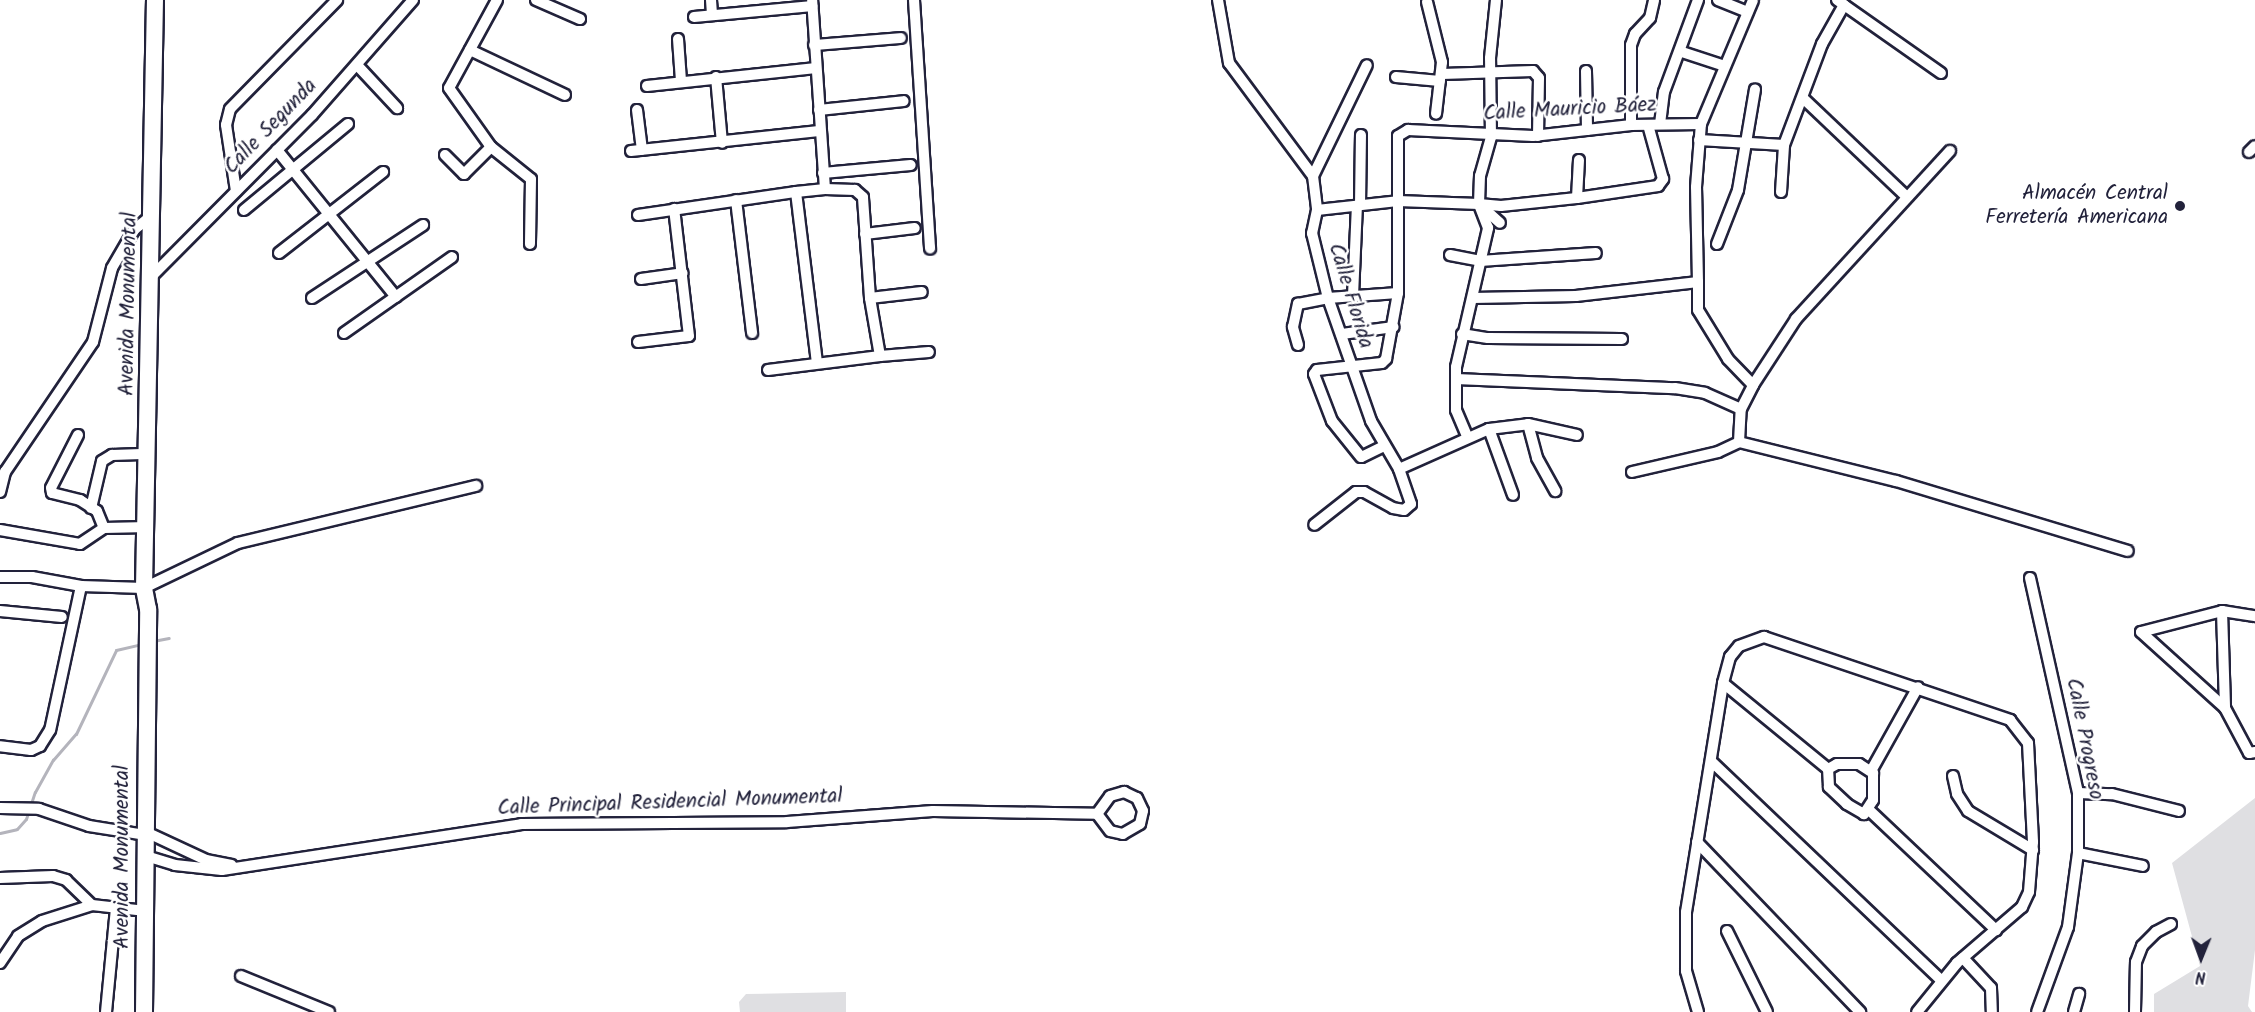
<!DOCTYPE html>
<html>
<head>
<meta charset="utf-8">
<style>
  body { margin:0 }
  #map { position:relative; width:2255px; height:1012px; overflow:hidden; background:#fff; font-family:Kalam,sans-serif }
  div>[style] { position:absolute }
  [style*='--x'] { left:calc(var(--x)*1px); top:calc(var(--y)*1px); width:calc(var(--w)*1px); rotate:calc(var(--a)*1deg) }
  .green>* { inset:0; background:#dfdfe2 }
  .stream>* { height:3px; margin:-1.5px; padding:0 1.5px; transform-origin:1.5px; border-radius:1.5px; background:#b4b4bc }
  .roads { filter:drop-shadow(2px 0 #22223b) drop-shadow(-2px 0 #22223b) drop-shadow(0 2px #22223b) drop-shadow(0 -2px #22223b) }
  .minor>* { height:10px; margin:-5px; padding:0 5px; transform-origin:5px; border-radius:5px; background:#fff }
  .secondary>* { height:16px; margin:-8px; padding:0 8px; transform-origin:8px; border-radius:8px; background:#fff }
  .dots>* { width:16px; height:16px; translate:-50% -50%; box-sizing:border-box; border:3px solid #fff; border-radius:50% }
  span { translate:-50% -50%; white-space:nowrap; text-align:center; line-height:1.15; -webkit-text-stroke:5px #fff; paint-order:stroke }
  .street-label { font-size:21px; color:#22223b }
  .poi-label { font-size:21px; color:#22223b }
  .right { translate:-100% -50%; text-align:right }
  .north { position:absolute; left:2171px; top:928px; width:60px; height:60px; -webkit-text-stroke:4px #fff; paint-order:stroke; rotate:181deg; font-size:16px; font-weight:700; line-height:24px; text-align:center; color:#22223b }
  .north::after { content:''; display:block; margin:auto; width:21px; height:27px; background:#22223b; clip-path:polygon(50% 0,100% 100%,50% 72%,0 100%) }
</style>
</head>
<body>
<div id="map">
  <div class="green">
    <div style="clip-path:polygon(2255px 798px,2255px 950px,2248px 1006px,2252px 1012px,2154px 1012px,2154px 994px,2200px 966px,2172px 863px)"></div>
    <div style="clip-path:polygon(846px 992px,846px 1012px,740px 1012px,739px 1002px,746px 994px)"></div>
  </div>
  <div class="stream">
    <div style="--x:153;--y:641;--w:16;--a:-11"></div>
    <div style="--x:0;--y:833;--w:17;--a:-13"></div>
    <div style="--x:17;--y:829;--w:13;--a:-48"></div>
    <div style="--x:26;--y:819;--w:28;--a:-72"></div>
    <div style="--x:35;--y:792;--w:37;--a:-61"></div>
    <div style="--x:53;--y:760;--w:35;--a:-49"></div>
    <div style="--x:76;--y:734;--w:93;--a:-64.5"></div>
    <div style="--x:116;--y:650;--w:26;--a:-13"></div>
  </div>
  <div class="roads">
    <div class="minor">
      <div style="--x:497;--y:0;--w:100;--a:118.6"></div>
      <div style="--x:449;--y:88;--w:72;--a:54.6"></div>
      <div style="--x:491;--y:147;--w:51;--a:38.7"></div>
      <div style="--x:531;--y:179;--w:65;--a:90.9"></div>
      <div style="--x:536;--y:0;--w:48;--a:23.4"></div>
      <div style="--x:711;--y:0;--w:15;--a:86"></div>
      <div style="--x:914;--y:0;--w:249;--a:86.3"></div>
      <div style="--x:1218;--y:0;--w:64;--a:80.1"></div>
      <div style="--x:1229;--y:63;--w:141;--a:53.4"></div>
      <div style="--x:1313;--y:176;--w:34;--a:83"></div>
      <div style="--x:1317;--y:210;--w:24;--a:102"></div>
      <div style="--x:1312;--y:233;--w:67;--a:76.2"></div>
      <div style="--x:1328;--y:298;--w:130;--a:70.7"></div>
      <div style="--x:1371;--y:421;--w:56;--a:59.7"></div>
      <div style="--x:1399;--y:469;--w:37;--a:71"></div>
      <div style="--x:1411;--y:504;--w:9;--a:139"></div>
      <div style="--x:1404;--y:510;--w:11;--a:-170"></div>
      <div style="--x:1393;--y:508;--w:33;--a:-151"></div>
      <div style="--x:1364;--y:492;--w:8;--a:180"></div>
      <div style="--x:1356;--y:492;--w:53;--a:141.8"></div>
      <div style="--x:1718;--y:0;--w:31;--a:22"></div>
      <div style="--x:1837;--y:0;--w:127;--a:35.1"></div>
      <div style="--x:1427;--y:2;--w:62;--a:76"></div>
      <div style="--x:1442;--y:62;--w:52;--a:96.6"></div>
      <div style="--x:694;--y:17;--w:119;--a:-5.3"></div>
      <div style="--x:678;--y:39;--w:42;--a:85.9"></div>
      <div style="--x:814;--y:45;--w:87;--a:-4.6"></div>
      <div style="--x:470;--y:50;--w:105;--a:25.3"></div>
      <div style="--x:1682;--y:52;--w:45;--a:18"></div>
      <div style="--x:357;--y:65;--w:59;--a:47.1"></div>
      <div style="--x:1586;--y:71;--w:59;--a:89"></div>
      <div style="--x:1442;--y:74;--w:91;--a:-1.9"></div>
      <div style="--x:1533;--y:71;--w:9;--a:49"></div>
      <div style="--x:1539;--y:78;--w:58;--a:91"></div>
      <div style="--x:716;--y:77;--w:66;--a:84.8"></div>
      <div style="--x:1396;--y:77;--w:44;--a:5.2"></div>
      <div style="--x:647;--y:86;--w:170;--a:-6.1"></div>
      <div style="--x:1804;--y:99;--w:142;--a:43.6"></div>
      <div style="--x:637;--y:110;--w:40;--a:82.9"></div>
      <div style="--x:819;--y:110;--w:85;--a:-6"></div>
      <div style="--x:1660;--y:124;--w:32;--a:-83"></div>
      <div style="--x:1664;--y:92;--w:98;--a:-69.7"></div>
      <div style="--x:1631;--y:125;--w:80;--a:-90"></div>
      <div style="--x:1631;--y:45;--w:12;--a:-70"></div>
      <div style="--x:1635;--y:34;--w:22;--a:-47"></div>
      <div style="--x:1650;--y:18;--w:18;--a:-77"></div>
      <div style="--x:1699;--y:140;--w:85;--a:3.4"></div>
      <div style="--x:1784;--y:145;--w:108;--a:-69.4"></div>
      <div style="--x:1822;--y:44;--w:45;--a:-60.6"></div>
      <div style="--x:277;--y:150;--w:189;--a:51"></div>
      <div style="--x:631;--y:151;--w:189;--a:-6.1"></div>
      <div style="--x:2249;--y:152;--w:8;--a:-45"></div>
      <div style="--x:445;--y:155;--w:27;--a:45"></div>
      <div style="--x:464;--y:174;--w:38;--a:-45"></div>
      <div style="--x:823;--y:173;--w:88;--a:-5.2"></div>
      <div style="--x:1313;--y:176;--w:123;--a:-64.1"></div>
      <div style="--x:236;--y:191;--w:67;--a:-98.6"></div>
      <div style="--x:226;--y:125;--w:16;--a:-76"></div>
      <div style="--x:230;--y:109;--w:153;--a:-45.5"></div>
      <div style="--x:796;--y:192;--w:29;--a:-6"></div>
      <div style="--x:1781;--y:192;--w:47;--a:-86.3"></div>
      <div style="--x:1577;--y:198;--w:38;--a:-87"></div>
      <div style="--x:736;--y:200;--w:134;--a:83.1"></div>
      <div style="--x:1479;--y:204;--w:22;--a:5"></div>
      <div style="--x:1501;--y:206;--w:76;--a:-6"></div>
      <div style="--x:1577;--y:198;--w:82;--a:-8.4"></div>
      <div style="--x:1658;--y:186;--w:9;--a:-54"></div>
      <div style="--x:1663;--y:179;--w:56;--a:-105.5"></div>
      <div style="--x:1360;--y:205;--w:70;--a:-89.2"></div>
      <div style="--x:244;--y:210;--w:135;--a:-39.6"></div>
      <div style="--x:1317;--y:210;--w:81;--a:-6.3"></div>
      <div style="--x:1398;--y:201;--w:81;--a:2.1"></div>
      <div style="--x:1479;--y:204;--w:28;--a:42"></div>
      <div style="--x:638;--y:215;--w:160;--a:-8.3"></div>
      <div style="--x:796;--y:192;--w:172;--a:83"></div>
      <div style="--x:865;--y:234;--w:50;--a:-6.8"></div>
      <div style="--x:1717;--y:244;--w:58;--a:-68.7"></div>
      <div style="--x:1738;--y:190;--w:102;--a:-80.4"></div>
      <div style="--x:279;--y:253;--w:132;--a:-37.9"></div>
      <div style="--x:1450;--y:255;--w:31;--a:11"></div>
      <div style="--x:1480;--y:261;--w:116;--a:-3.9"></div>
      <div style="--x:152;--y:276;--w:227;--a:-45.2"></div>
      <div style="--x:312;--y:115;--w:153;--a:-48.7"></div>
      <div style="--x:641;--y:279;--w:42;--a:-8.1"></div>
      <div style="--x:1698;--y:282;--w:95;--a:-91.2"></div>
      <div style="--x:1696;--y:187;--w:63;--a:-85.5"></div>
      <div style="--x:1701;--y:124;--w:134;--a:-67.2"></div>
      <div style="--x:1353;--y:296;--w:90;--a:-87.5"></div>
      <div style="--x:312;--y:298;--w:133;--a:-33.3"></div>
      <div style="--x:870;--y:298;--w:52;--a:-6.6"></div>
      <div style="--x:344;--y:333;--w:132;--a:-35.1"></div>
      <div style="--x:1342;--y:334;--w:52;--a:-7.7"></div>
      <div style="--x:1462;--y:334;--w:26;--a:9"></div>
      <div style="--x:1488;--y:338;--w:134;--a:0.4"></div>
      <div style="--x:638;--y:342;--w:51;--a:-6.7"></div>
      <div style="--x:689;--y:336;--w:128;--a:-96.7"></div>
      <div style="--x:1298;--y:345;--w:19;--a:-106"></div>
      <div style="--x:1293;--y:327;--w:24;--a:-78"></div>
      <div style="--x:1298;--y:304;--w:31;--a:-11"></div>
      <div style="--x:1328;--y:298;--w:70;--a:-4.1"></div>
      <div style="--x:880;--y:356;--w:49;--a:-4.7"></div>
      <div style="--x:768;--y:370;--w:113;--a:-7.1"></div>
      <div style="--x:880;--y:356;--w:59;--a:-99.8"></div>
      <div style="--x:870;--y:298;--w:101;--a:-94"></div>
      <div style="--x:863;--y:197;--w:11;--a:-139"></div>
      <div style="--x:855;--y:190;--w:30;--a:-178"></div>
      <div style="--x:825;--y:189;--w:189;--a:-93.9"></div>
      <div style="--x:1456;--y:379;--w:219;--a:2.4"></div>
      <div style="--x:1675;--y:388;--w:30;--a:9"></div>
      <div style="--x:1705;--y:393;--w:39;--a:24"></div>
      <div style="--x:1741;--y:409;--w:27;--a:-63"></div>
      <div style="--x:1753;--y:385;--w:36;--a:-134"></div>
      <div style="--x:1728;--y:359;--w:57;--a:-121.5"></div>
      <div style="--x:1698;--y:310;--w:28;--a:-90"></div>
      <div style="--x:1698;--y:282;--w:123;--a:173.5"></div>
      <div style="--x:1576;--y:296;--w:103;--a:178.9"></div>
      <div style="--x:1753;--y:385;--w:79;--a:-56.9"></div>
      <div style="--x:1796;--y:319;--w:228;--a:-47.5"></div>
      <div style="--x:1528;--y:424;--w:50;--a:12.7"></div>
      <div style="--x:1489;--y:429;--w:39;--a:-7"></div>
      <div style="--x:1528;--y:424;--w:35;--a:75"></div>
      <div style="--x:1537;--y:458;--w:38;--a:61"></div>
      <div style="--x:78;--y:435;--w:59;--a:117"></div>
      <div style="--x:51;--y:488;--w:5;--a:79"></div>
      <div style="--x:52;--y:493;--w:29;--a:14"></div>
      <div style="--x:80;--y:500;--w:20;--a:33"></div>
      <div style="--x:97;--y:511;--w:18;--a:68"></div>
      <div style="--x:1467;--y:436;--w:28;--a:-113"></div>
      <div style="--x:1456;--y:410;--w:43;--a:-90"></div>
      <div style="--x:1456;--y:367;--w:143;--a:-77"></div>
      <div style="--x:1488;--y:228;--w:26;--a:-111"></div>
      <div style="--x:1479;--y:204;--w:28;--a:-88"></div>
      <div style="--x:1480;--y:176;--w:41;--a:-74.2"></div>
      <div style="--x:1491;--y:137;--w:79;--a:-90.7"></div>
      <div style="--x:1490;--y:58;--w:58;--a:-84.1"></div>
      <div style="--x:1739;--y:442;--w:162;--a:14"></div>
      <div style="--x:1896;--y:481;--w:242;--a:16.8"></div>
      <div style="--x:1384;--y:446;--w:25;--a:154"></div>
      <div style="--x:1361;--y:457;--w:46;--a:-128.9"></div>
      <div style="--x:1332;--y:421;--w:50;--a:-111"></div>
      <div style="--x:1314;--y:374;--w:5;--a:-53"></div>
      <div style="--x:1317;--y:370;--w:65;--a:-6.1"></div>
      <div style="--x:1382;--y:363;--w:6;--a:-45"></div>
      <div style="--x:1386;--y:359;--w:67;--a:-79.7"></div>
      <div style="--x:1398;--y:293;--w:157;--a:-90"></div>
      <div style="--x:1398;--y:136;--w:12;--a:-31"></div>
      <div style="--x:1408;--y:130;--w:125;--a:2.7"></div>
      <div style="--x:1533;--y:136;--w:99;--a:-6.4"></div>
      <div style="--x:1631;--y:125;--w:70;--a:-0.8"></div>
      <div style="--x:1399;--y:469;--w:98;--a:-24"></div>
      <div style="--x:1489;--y:429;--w:70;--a:70"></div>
      <div style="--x:1632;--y:472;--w:88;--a:-13.1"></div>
      <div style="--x:1718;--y:452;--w:23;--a:-25"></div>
      <div style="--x:1739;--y:442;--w:33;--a:-87"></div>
      <div style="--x:0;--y:492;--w:21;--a:-76"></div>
      <div style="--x:5;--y:472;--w:157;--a:-55.9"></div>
      <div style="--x:93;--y:342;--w:76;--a:-75.6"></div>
      <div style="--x:112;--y:268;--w:44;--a:-59.9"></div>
      <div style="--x:134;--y:230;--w:23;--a:-40"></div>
      <div style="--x:91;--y:508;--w:48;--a:-76.8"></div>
      <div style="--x:102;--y:461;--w:12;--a:-31"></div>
      <div style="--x:112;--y:455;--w:37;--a:-2"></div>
      <div style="--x:0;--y:530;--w:81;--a:9.9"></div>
      <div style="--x:80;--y:544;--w:29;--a:-34"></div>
      <div style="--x:104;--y:528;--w:44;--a:-1.3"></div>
      <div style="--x:0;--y:577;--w:32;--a:0"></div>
      <div style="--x:32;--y:577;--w:50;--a:10.4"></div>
      <div style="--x:81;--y:586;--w:147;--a:102.1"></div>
      <div style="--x:50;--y:730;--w:19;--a:122"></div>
      <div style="--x:40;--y:746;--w:10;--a:156"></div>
      <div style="--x:31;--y:750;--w:31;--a:-173"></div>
      <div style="--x:2030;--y:578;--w:220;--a:77.4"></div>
      <div style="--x:2078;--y:793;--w:60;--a:90"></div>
      <div style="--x:2078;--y:853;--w:75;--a:97.7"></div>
      <div style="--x:2068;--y:927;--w:90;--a:110"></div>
      <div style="--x:81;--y:586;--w:63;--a:1.8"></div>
      <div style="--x:144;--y:588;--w:104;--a:-25.6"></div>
      <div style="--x:238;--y:543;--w:245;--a:-13.5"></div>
      <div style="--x:0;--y:611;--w:62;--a:5.5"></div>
      <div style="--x:2222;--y:611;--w:97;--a:88.2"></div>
      <div style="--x:2225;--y:708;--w:51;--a:61.9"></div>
      <div style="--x:2249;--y:753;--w:6;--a:-9"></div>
      <div style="--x:2141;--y:632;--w:84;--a:-14.5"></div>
      <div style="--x:2222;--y:611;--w:33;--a:9"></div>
      <div style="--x:2141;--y:632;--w:113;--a:42.1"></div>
      <div style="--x:1723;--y:683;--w:136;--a:39.3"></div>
      <div style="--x:1711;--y:761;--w:318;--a:43.6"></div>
      <div style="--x:1837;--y:764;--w:22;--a:0"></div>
      <div style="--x:1859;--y:764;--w:17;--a:33"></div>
      <div style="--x:1873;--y:773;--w:27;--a:90"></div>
      <div style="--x:1873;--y:800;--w:17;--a:123"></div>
      <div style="--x:1864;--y:814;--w:20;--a:-150"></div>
      <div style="--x:1847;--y:804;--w:25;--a:-137"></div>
      <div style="--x:1829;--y:787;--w:18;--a:-93"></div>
      <div style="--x:1828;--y:769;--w:10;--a:-29"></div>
      <div style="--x:1871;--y:771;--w:96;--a:-60.8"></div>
      <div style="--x:1953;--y:776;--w:18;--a:77"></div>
      <div style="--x:1957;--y:794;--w:20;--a:57"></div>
      <div style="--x:1968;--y:811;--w:76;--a:31"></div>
      <div style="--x:1124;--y:792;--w:14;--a:25"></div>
      <div style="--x:1137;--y:798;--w:14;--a:65"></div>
      <div style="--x:1143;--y:811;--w:13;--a:103"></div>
      <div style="--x:1140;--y:824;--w:20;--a:150"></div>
      <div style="--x:1123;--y:834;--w:13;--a:-167"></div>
      <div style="--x:1110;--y:831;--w:21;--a:-127"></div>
      <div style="--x:1097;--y:814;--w:22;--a:-54"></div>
      <div style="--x:1110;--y:796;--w:15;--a:-16"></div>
      <div style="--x:2078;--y:793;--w:34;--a:2"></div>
      <div style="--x:2112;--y:794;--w:69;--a:14.2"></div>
      <div style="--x:0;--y:808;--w:39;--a:1"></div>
      <div style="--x:39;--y:809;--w:53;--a:18.8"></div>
      <div style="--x:89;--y:826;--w:58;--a:9"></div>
      <div style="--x:1869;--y:810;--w:175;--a:43.4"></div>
      <div style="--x:146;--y:832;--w:66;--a:25"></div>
      <div style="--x:206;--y:860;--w:26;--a:11"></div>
      <div style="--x:1697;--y:842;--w:236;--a:46.2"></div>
      <div style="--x:2078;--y:853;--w:66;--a:11.3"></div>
      <div style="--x:146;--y:856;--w:30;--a:17"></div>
      <div style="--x:175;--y:865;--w:47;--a:6.1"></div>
      <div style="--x:222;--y:870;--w:303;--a:-8.7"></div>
      <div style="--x:521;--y:824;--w:266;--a:-0.4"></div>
      <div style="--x:787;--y:822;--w:146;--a:-4.3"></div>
      <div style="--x:933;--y:811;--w:164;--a:1"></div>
      <div style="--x:0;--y:878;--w:53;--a:-2.2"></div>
      <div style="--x:53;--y:876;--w:14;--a:17"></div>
      <div style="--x:66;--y:880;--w:36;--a:44"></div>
      <div style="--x:1727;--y:931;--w:90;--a:63.7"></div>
      <div style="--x:1963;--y:958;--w:41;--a:47"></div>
      <div style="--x:1991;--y:988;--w:24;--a:88"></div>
      <div style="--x:0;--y:963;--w:32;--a:-56"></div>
      <div style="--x:18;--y:936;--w:28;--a:-32"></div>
      <div style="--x:42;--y:921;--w:52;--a:-17.7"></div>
      <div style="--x:92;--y:905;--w:54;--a:6.3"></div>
      <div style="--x:241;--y:976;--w:95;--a:22.2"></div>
      <div style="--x:106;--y:1012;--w:104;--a:-84.5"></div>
      <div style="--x:1698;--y:1012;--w:43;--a:-106.3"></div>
      <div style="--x:1686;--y:971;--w:59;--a:-90"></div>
      <div style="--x:1686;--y:912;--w:232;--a:-80.8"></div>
      <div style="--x:1723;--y:683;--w:27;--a:-75"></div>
      <div style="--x:1730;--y:657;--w:14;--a:-51"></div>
      <div style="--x:1739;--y:646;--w:27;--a:-20"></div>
      <div style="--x:1764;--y:637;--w:260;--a:18.6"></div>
      <div style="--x:2010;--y:720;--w:29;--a:52"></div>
      <div style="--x:2028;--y:743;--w:99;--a:87.1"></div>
      <div style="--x:2033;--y:842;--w:50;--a:94.6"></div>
      <div style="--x:2029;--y:892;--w:17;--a:115"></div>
      <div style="--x:2022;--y:907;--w:86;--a:139.3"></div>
      <div style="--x:1957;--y:963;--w:63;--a:129.2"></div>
      <div style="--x:2074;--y:1012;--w:19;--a:-74"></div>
      <div style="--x:2135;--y:1012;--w:50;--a:-88.9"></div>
      <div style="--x:2136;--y:962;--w:17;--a:-69"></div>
      <div style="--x:2142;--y:946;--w:20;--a:-45"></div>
      <div style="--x:2156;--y:932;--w:17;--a:-28"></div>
    </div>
    <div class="secondary">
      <div style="--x:144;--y:1012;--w:403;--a:-89.4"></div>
      <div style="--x:148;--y:609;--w:21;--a:-101"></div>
      <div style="--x:144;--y:588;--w:588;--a:-88.93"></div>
    </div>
  </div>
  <div class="dots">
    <div style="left:2180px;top:206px;background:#22223b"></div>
  </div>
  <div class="street-label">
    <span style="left:1570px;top:110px;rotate:-3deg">Calle Mauricio Báez</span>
    <span style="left:271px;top:127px;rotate:-46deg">Calle Segunda</span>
    <span style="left:1350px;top:296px;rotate:73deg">Calle Florida</span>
    <span style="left:129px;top:304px;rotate:-89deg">Avenida Monumental</span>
    <span style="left:2084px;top:739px;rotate:79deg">Calle Progreso</span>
    <span style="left:670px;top:803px;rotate:-2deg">Calle Principal Residencial Monumental</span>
    <span style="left:123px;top:857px;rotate:-90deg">Avenida Monumental</span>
  </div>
  <div class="poi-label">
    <span class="right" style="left:2168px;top:206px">Almacén Central<br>Ferretería Americana</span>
  </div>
  <div class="north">N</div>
</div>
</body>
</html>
